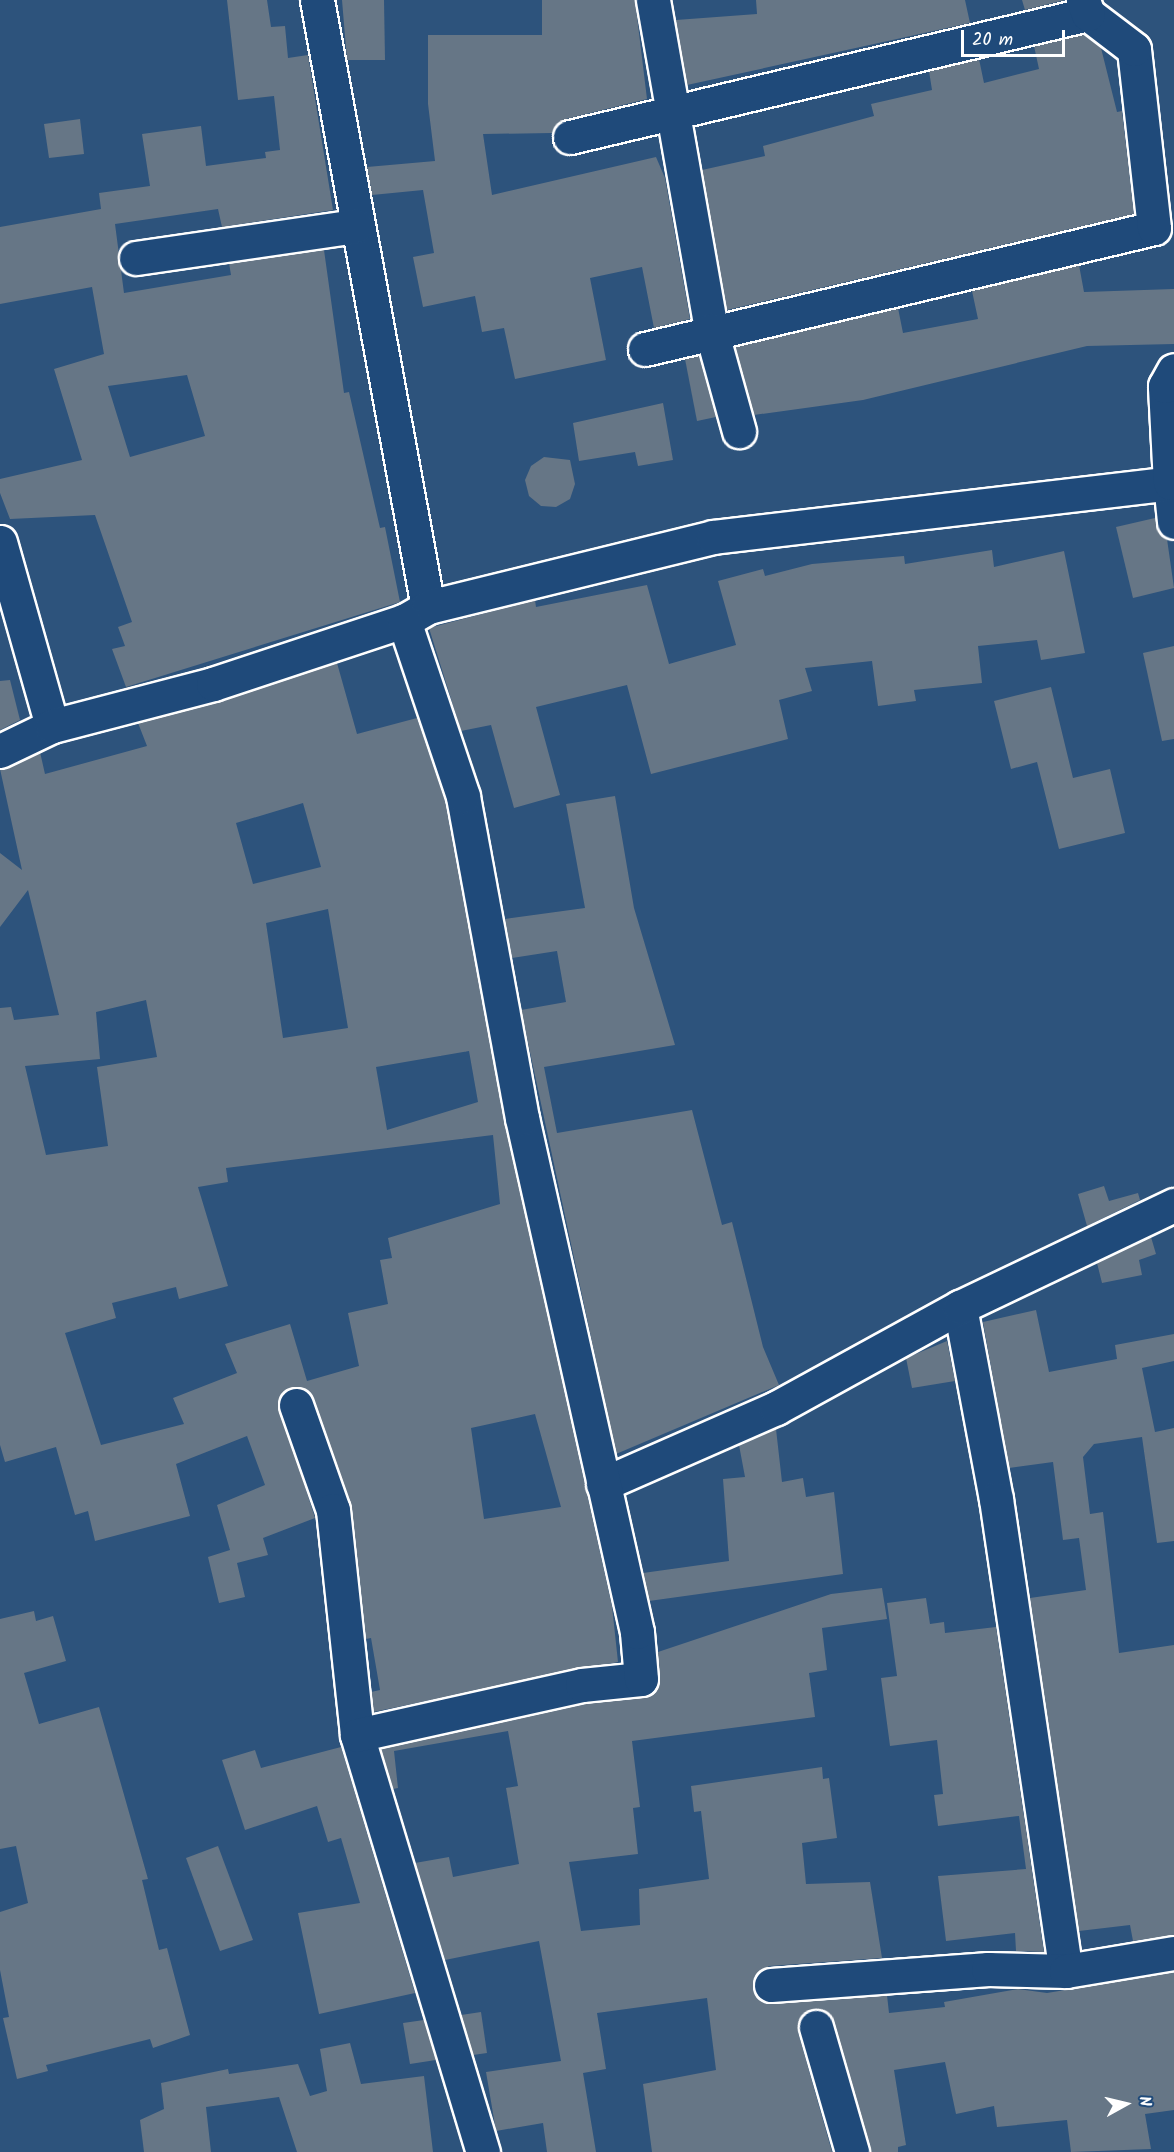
<!DOCTYPE html>
<html>
<head>
<meta charset="utf-8">
<style>
  body { margin:0 }
  #map { position:relative; width:1174px; height:2152px; overflow:hidden; background:#2d537c; font-family:Kalam,sans-serif }
  div>[style] { position:absolute }
  [style*='--x'] { left:calc(var(--x)*1px); top:calc(var(--y)*1px); width:calc(var(--w)*1px); rotate:calc(var(--a)*1deg) }
  .building>* { inset:0; background:#667686 }
  .roads { filter:drop-shadow(2px 0 #fff) drop-shadow(-2px 0 #fff) drop-shadow(0 2px #fff) drop-shadow(0 -2px #fff) }
  .minor>* { height:33px; margin:-16.5px; padding:0 16.5px; transform-origin:16.5px; border-radius:16.5px; background:#1f4a7a }
  span { translate:-50% -50%; white-space:nowrap; text-align:center; line-height:1.15; -webkit-text-stroke:4.5px #1f4a7a; paint-order:stroke }
  .north { position:absolute; left:1096px; top:2074px; width:60px; height:60px; -webkit-text-stroke:4px #1f4a7a; paint-order:stroke; rotate:82deg; font-size:16px; font-weight:700; line-height:24px; text-align:center; color:#fff }
  .north::after { content:''; display:block; margin:auto; width:21px; height:27px; background:#fff; clip-path:polygon(50% 0,100% 100%,50% 72%,0 100%) }
  .scale { position:absolute; left:961px; top:30px; width:104px; height:27px; box-sizing:border-box; border:3px solid #fff; border-top:0; padding-left:8px; font-size:18px; line-height:21px; white-space:nowrap; color:#fff; -webkit-text-stroke:4px #1f4a7a; paint-order:stroke }
</style>
</head>
<body>
<div id="map">
  <div class="building">
    <div style="clip-path:polygon(evenodd,227px 0,267px 0,271px 27px,285px 26px,288px 58px,308px 55px,333px 210px,222px 227px,218px 209px,115px 224px,124px 293px,231px 275px,229px 263px,324px 250px,344px 393px,349px 392px,380px 528px,385px 527px,400px 602px,126px 687px,112px 649px,125px 646px,118px 627px,132px 622px,95px 515px,10px 519px,0 493px,0 479px,82px 460px,54px 369px,104px 354px,92px 287px,0 304px,0 227px,101px 209px,99px 193px,150px 186px,142px 134px,201px 126px,206px 166px,266px 158px,265px 152px,280px 150px,274px 96px,238px 100px,227px 0,187px 375px,205px 436px,130px 457px,108px 386px,187px 375px)"></div>
    <div style="clip-path:polygon(342px 0,384px 0,385px 60px,347px 60px)"></div>
    <div style="clip-path:polygon(542px 0,635px 0,647px 99px,566px 119px,552px 133px,483px 134px,492px 195px,656px 157px,665px 178px,690px 319px,654px 328px,642px 267px,590px 278px,606px 360px,515px 379px,504px 328px,482px 332px,475px 296px,423px 307px,413px 257px,434px 253px,423px 190px,372px 195px,367px 167px,435px 161px,428px 104px,428px 35px,542px 35px)"></div>
    <div style="clip-path:polygon(756px 0,965px 0,970px 23px,687px 85px,676px 20px,757px 14px)"></div>
    <div style="clip-path:polygon(1022px 0,1065px 0,1025px 10px)"></div>
    <div style="clip-path:polygon(1084px 34px,1101px 48px,1117px 112px,1122px 111px,1134px 214px,727px 310px,702px 170px,765px 156px,763px 146px,874px 116px,871px 104px,932px 90px,929px 71px,979px 59px,984px 83px,1039px 69px,1034px 46px)"></div>
    <div style="clip-path:polygon(80px 119px,84px 154px,49px 158px,44px 124px)"></div>
    <div style="clip-path:polygon(1079px 265px,1084px 292px,1174px 289px,1174px 344px,1087px 346px,863px 400px,754px 415px,735px 347px,898px 308px,903px 333px,978px 319px,972px 291px)"></div>
    <div style="clip-path:polygon(699px 356px,716px 417px,697px 421px,685px 359px)"></div>
    <div style="clip-path:polygon(663px 403px,673px 460px,638px 466px,635px 452px,579px 461px,573px 423px)"></div>
    <div style="clip-path:polygon(544px 457px,570px 460px,575px 484px,570px 499px,556px 507px,541px 506px,529px 496px,525px 480px,531px 466px)"></div>
    <div style="clip-path:polygon(1155px 518px,1167px 539px,1174px 588px,1133px 598px,1116px 527px)"></div>
    <div style="clip-path:polygon(992px 550px,994px 567px,1064px 551px,1085px 653px,1041px 660px,1037px 640px,978px 646px,982px 683px,914px 690px,916px 701px,878px 706px,872px 661px,805px 668px,812px 691px,779px 700px,788px 739px,651px 774px,627px 685px,536px 707px,560px 795px,514px 808px,491px 725px,461px 731px,429px 628px,535px 600px,536px 607px,647px 585px,669px 664px,736px 645px,718px 581px,763px 569px,765px 576px,812px 564px,904px 556px,905px 564px)"></div>
    <div style="clip-path:polygon(1174px 646px,1174px 739px,1162px 741px,1143px 653px)"></div>
    <div style="clip-path:polygon(evenodd,337px 663px,357px 734px,417px 718px,445px 801px,504px 1121px,612px 1606px,618px 1662px,373px 1712px,371px 1692px,380px 1690px,371px 1638px,366px 1639px,352px 1508px,308px 1390px,289px 1388px,278px 1402px,315px 1518px,263px 1538px,268px 1555px,237px 1563px,245px 1597px,219px 1603px,208px 1557px,230px 1550px,217px 1505px,265px 1485px,247px 1436px,176px 1464px,190px 1516px,95px 1541px,88px 1511px,75px 1515px,56px 1447px,5px 1462px,0 1445px,0 1008px,11px 1007px,14px 1020px,59px 1015px,28px 890px,0 927px,0 853px,22px 870px,0 769px,40px 752px,45px 774px,147px 746px,138px 723px,337px 663px,303px 803px,321px 867px,253px 884px,236px 823px,303px 803px,337px 663px,328px 909px,348px 1028px,283px 1038px,266px 923px,328px 909px,337px 663px,146px 1000px,157px 1057px,97px 1067px,108px 1146px,46px 1155px,25px 1066px,100px 1059px,96px 1012px,146px 1000px,337px 663px,469px 1051px,478px 1102px,387px 1130px,376px 1067px,469px 1051px,337px 663px,493px 1135px,500px 1204px,388px 1238px,392px 1258px,380px 1260px,388px 1304px,348px 1313px,359px 1366px,307px 1381px,290px 1324px,225px 1344px,237px 1373px,173px 1398px,184px 1424px,101px 1445px,65px 1333px,116px 1318px,112px 1303px,176px 1287px,179px 1299px,228px 1286px,198px 1187px,228px 1182px,226px 1168px,493px 1135px,337px 663px,535px 1414px,561px 1507px,484px 1519px,471px 1428px,535px 1414px)"></div>
    <div style="clip-path:polygon(10px 680px,20px 720px,0 730px,0 681px)"></div>
    <div style="clip-path:polygon(1051px 687px,1073px 778px,1110px 769px,1125px 833px,1059px 849px,1037px 762px,1011px 769px,994px 701px)"></div>
    <div style="clip-path:polygon(615px 796px,634px 908px,675px 1045px,544px 1067px,557px 1133px,692px 1110px,722px 1225px,732px 1222px,763px 1347px,779px 1385px,616px 1454px,521px 1010px,566px 1002px,557px 951px,512px 958px,505px 919px,585px 908px,566px 804px)"></div>
    <div style="clip-path:polygon(1104px 1186px,1109px 1201px,1138px 1193px,1140px 1200px,1087px 1226px,1078px 1194px)"></div>
    <div style="clip-path:polygon(1151px 1237px,1156px 1254px,1139px 1260px,1142px 1275px,1102px 1283px,1097px 1263px)"></div>
    <div style="clip-path:polygon(1036px 1310px,1049px 1372px,1117px 1359px,1115px 1345px,1174px 1334px,1174px 1361px,1142px 1368px,1155px 1432px,1174px 1428px,1174px 1541px,1157px 1543px,1142px 1437px,1094px 1444px,1083px 1457px,1090px 1514px,1103px 1512px,1119px 1653px,1174px 1645px,1174px 1935px,1133px 1941px,1130px 1925px,1079px 1931px,1030px 1598px,1086px 1590px,1079px 1538px,1063px 1540px,1053px 1462px,1009px 1468px,983px 1322px)"></div>
    <div style="clip-path:polygon(947px 1341px,955px 1381px,912px 1388px,906px 1358px)"></div>
    <div style="clip-path:polygon(776px 1429px,782px 1482px,803px 1478px,806px 1497px,834px 1492px,843px 1574px,649px 1601px,643px 1573px,729px 1561px,723px 1479px,745px 1477px,739px 1445px)"></div>
    <div style="clip-path:polygon(882px 1588px,887px 1619px,822px 1628px,827px 1670px,809px 1673px,815px 1717px,632px 1741px,640px 1807px,633px 1808px,638px 1854px,569px 1862px,581px 1931px,640px 1925px,639px 1889px,709px 1879px,701px 1811px,694px 1812px,691px 1786px,822px 1767px,823px 1779px,829px 1778px,837px 1838px,802px 1843px,806px 1884px,870px 1882px,882px 1958px,769px 1966px,754px 1977px,756px 1996px,772px 2004px,887px 1995px,889px 2013px,945px 2007px,944px 2002px,1018px 1989px,1047px 1993px,1174px 1972px,1174px 2110px,1145px 2114px,1151px 2149px,1071px 2152px,1067px 2120px,997px 2127px,994px 2106px,956px 2114px,945px 2062px,894px 2070px,906px 2145px,898px 2147px,898px 2152px,870px 2152px,834px 2022px,820px 2009px,803px 2014px,798px 2032px,832px 2152px,652px 2152px,643px 2084px,716px 2070px,707px 1998px,597px 2013px,606px 2069px,583px 2073px,596px 2152px,547px 2152px,543px 2123px,496px 2131px,486px 2072px,561px 2061px,539px 1941px,445px 1960px,415px 1863px,449px 1857px,453px 1877px,519px 1864px,506px 1788px,518px 1786px,508px 1731px,394px 1751px,398px 1788px,393px 1789px,381px 1749px,585px 1704px,643px 1698px,658px 1686px,658px 1652px,831px 1594px)"></div>
    <div style="clip-path:polygon(926px 1598px,930px 1624px,944px 1622px,945px 1633px,996px 1627px,1044px 1952px,1016px 1951px,1015px 1933px,946px 1941px,938px 1876px,1026px 1869px,1019px 1816px,938px 1826px,934px 1795px,943px 1794px,937px 1740px,890px 1746px,881px 1678px,897px 1676px,887px 1603px)"></div>
    <div style="clip-path:polygon(34px 1611px,36px 1621px,53px 1616px,66px 1661px,24px 1673px,39px 1724px,99px 1707px,148px 1879px,142px 1880px,159px 1950px,167px 1948px,190px 2035px,153px 2048px,150px 2039px,46px 2065px,48px 2071px,17px 2079px,3px 2018px,9px 2017px,0 1970px,0 1912px,28px 1903px,16px 1846px,0 1849px,0 1619px)"></div>
    <div style="clip-path:polygon(341px 1747px,415px 1993px,319px 2014px,298px 1913px,360px 1903px,341px 1838px,328px 1842px,317px 1806px,245px 1830px,222px 1760px,255px 1750px,261px 1768px)"></div>
    <div style="clip-path:polygon(218px 1846px,253px 1940px,220px 1951px,186px 1858px)"></div>
    <div style="clip-path:polygon(481px 2012px,487px 2053px,473px 2055px,461px 2015px)"></div>
    <div style="clip-path:polygon(424px 2020px,436px 2060px,410px 2064px,403px 2023px)"></div>
    <div style="clip-path:polygon(350px 2043px,361px 2084px,424px 2076px,433px 2152px,297px 2152px,279px 2097px,206px 2107px,211px 2152px,144px 2152px,140px 2120px,164px 2109px,161px 2083px,228px 2069px,229px 2074px,298px 2064px,310px 2096px,327px 2091px,320px 2049px)"></div>
  </div>
  <div class="roads">
    <div class="minor">
      <div style="--x:317;--y:0;--w:617;--a:79.64"></div>
      <div style="--x:653;--y:0;--w:335;--a:80"></div>
      <div style="--x:711;--y:330;--w:105;--a:74.5"></div>
      <div style="--x:570;--y:137;--w:532;--a:-13.36"></div>
      <div style="--x:136;--y:258;--w:222;--a:-8.3"></div>
      <div style="--x:645;--y:349;--w:523;--a:-13.37"></div>
      <div style="--x:1154;--y:228;--w:180;--a:-96.4"></div>
      <div style="--x:1134;--y:49;--w:58;--a:-142.7"></div>
      <div style="--x:1088;--y:14;--w:15;--a:-110"></div>
      <div style="--x:1170;--y:483;--w:39;--a:84"></div>
      <div style="--x:0;--y:542;--w:191;--a:74.2"></div>
      <div style="--x:0;--y:751;--w:58;--a:-25.7"></div>
      <div style="--x:52;--y:726;--w:166;--a:-14.6"></div>
      <div style="--x:213;--y:684;--w:201;--a:-18.3"></div>
      <div style="--x:404;--y:621;--w:28;--a:-30"></div>
      <div style="--x:428;--y:607;--w:293;--a:-13.8"></div>
      <div style="--x:713;--y:537;--w:460;--a:-6.7"></div>
      <div style="--x:1170;--y:483;--w:97;--a:-93"></div>
      <div style="--x:1165;--y:386;--w:18;--a:-61"></div>
      <div style="--x:960;--y:1307;--w:195;--a:79.4"></div>
      <div style="--x:996;--y:1499;--w:477;--a:81.6"></div>
      <div style="--x:296;--y:1405;--w:111;--a:70.6"></div>
      <div style="--x:333;--y:1510;--w:226;--a:83.9"></div>
      <div style="--x:357;--y:1735;--w:436;--a:73.2"></div>
      <div style="--x:603;--y:1484;--w:189;--a:-23.7"></div>
      <div style="--x:776;--y:1408;--w:210;--a:-28.8"></div>
      <div style="--x:960;--y:1307;--w:237;--a:-25.5"></div>
      <div style="--x:357;--y:1735;--w:230;--a:-12.5"></div>
      <div style="--x:582;--y:1685;--w:59;--a:-5.8"></div>
      <div style="--x:641;--y:1679;--w:47;--a:-94.9"></div>
      <div style="--x:637;--y:1632;--w:527;--a:-102.61"></div>
      <div style="--x:522;--y:1118;--w:327;--a:-100.4"></div>
      <div style="--x:463;--y:796;--w:185;--a:-108.6"></div>
      <div style="--x:771;--y:1985;--w:218;--a:-4.2"></div>
      <div style="--x:988;--y:1969;--w:78;--a:1.5"></div>
      <div style="--x:1066;--y:1971;--w:109;--a:-9.5"></div>
      <div style="--x:816;--y:2027;--w:130;--a:73.9"></div>
    </div>
  </div>
  <div class="north">N</div>
  <div class="scale">20 m</div>
</div>
</body>
</html>
